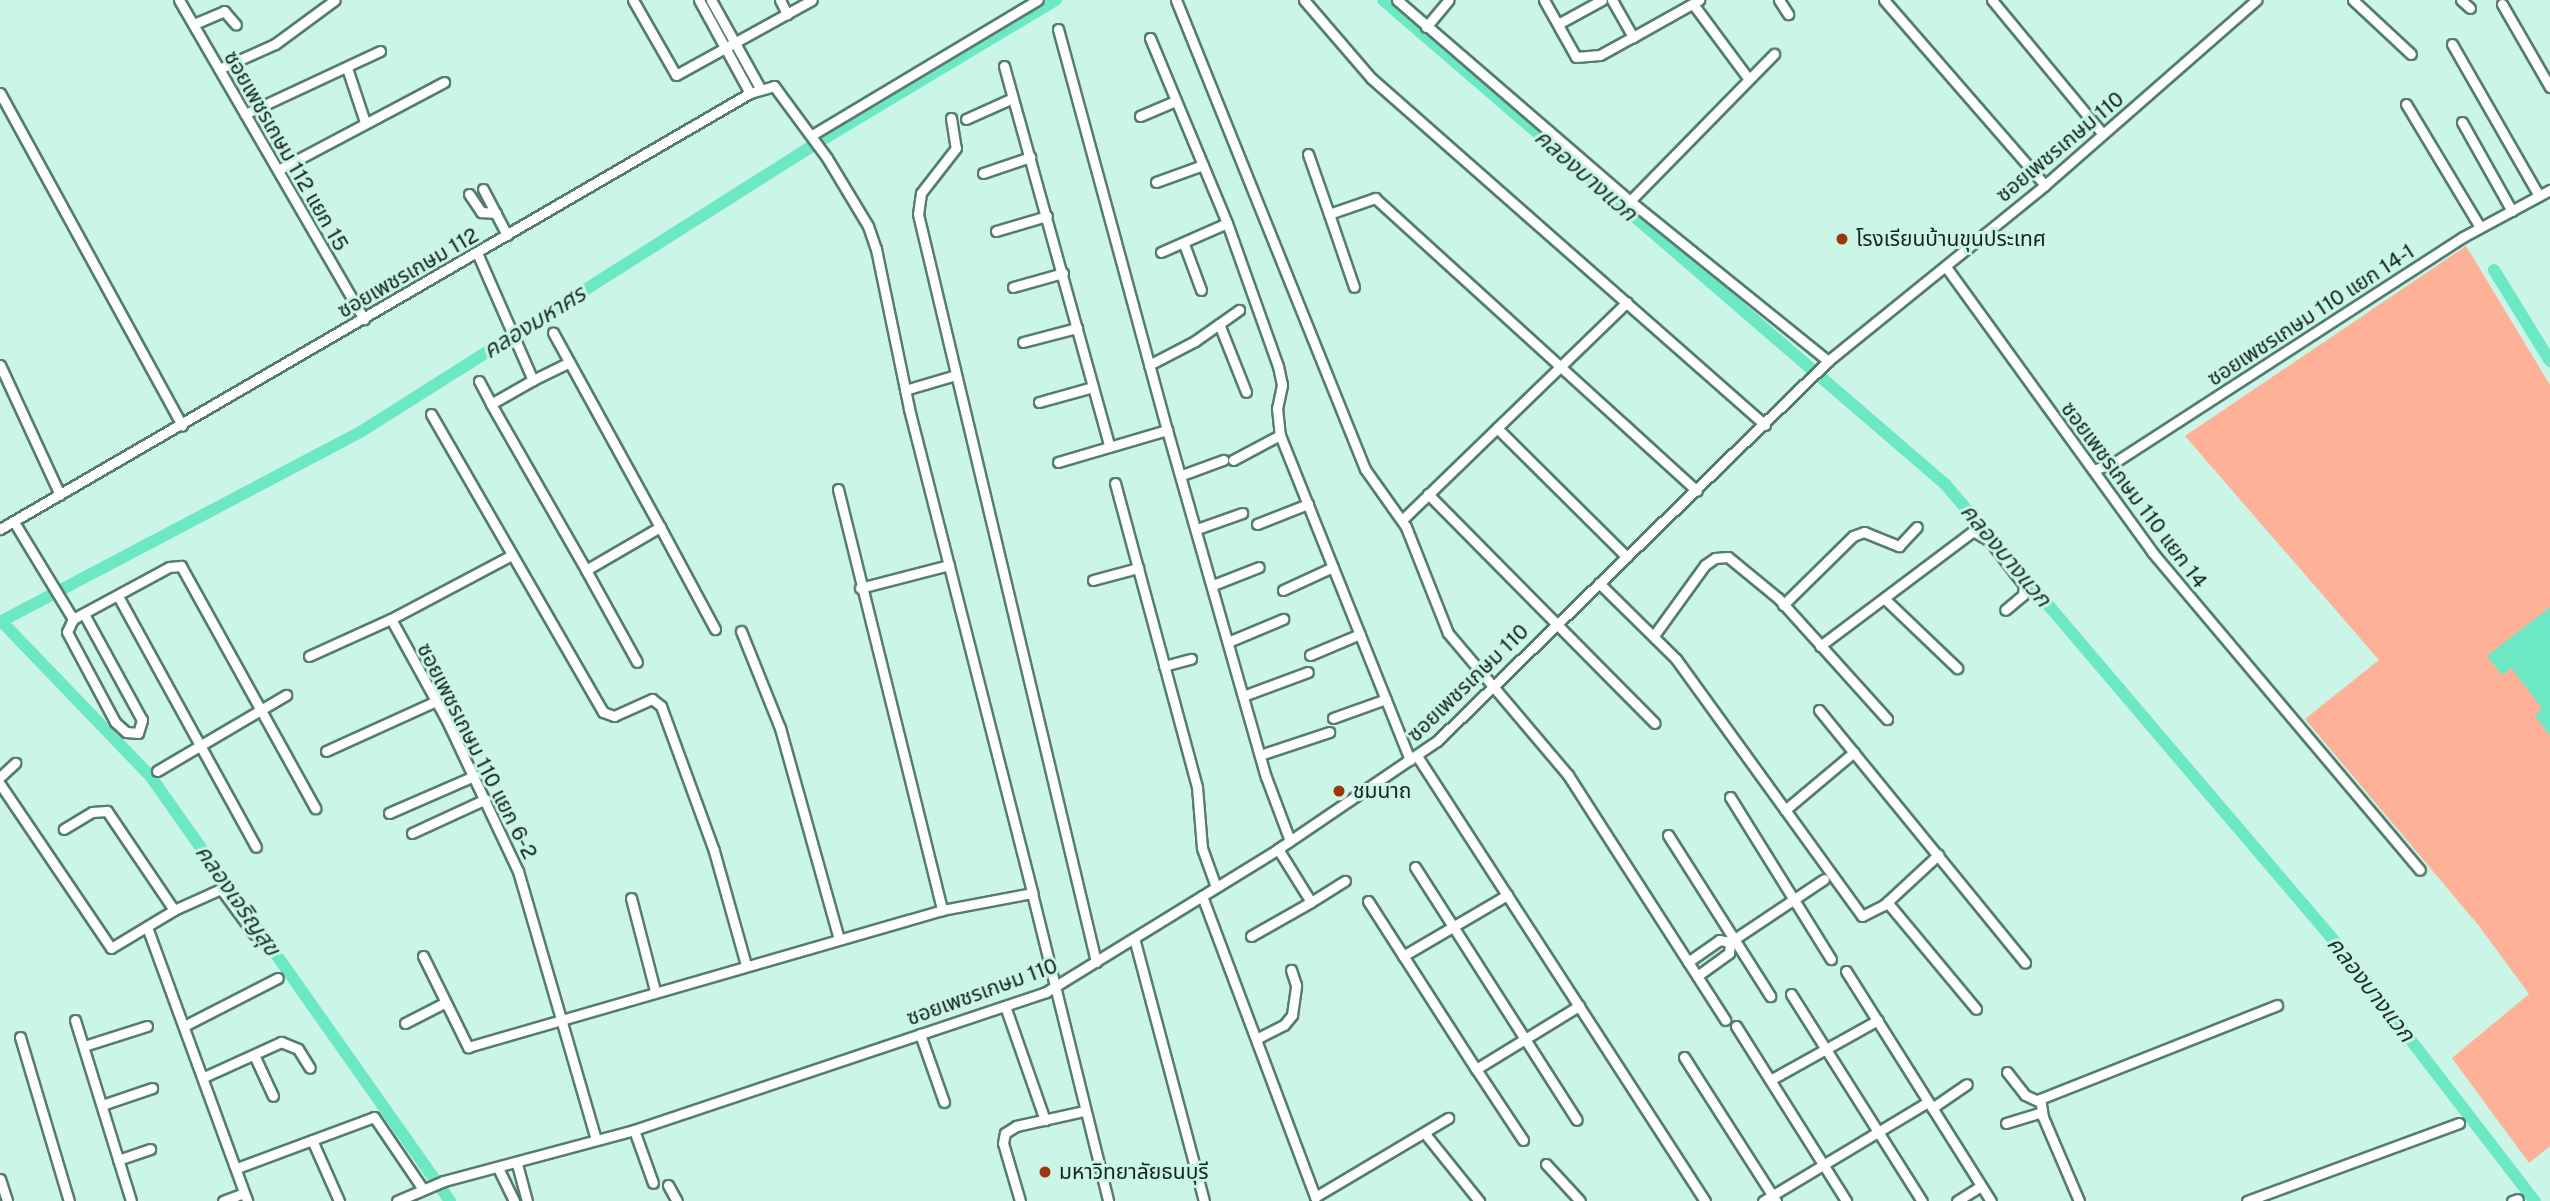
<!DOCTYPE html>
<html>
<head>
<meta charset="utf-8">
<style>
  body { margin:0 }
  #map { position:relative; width:2550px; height:1201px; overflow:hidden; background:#cbf5e6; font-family:"Public Sans","Noto Sans Thai",sans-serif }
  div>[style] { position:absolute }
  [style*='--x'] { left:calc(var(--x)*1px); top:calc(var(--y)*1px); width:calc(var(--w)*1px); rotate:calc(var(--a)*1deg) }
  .green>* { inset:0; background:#feb197 }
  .water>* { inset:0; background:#6de8c5 }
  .canal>* { height:12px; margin:-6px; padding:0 6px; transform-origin:6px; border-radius:6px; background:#6de8c5 }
  .roads { filter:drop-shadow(2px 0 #567c6f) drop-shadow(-2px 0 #567c6f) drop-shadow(0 2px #567c6f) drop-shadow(0 -2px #567c6f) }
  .minor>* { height:9px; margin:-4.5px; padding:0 4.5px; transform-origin:4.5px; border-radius:4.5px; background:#fff }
  .dots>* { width:19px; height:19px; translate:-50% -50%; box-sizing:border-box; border:4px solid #cbf5e6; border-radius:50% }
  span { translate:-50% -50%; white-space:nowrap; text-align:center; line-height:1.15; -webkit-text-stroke:6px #cbf5e6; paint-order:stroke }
  .street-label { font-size:21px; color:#13221d }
  .poi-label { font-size:21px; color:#13221d }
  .left { translate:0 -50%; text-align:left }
  .water-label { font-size:23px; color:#1c322b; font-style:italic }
</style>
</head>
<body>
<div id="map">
  <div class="green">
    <div style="clip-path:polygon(2466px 246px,2550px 385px,2550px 1146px,2529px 1163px,2452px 1058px,2529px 994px,2479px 926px,2305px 719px,2379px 660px,2185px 436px)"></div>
  </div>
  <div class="water">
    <div style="clip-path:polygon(2550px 607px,2550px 736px,2535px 716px,2542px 708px,2511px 668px,2502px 675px,2487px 656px)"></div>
  </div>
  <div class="canal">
    <div style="--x:1383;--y:0;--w:742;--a:40.74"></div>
    <div style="--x:1945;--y:484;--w:603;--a:49.57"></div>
    <div style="--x:2336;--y:943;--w:326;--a:52.4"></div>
    <div style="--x:2494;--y:270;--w:107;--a:58.4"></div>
    <div style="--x:1;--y:621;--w:216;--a:46.1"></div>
    <div style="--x:151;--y:777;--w:519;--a:54.81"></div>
    <div style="--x:0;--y:622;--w:409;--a:-27.8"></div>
    <div style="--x:362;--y:431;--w:542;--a:-32.34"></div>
    <div style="--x:820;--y:141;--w:275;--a:-30.9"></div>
  </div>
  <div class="roads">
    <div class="minor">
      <div style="--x:179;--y:0;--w:369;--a:59.9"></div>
      <div style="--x:633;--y:0;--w:86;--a:60.2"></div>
      <div style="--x:676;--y:75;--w:155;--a:-28.9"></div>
      <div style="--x:699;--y:0;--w:106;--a:61.3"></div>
      <div style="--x:711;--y:0;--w:101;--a:60.9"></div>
      <div style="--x:780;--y:0;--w:16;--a:63"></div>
      <div style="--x:1176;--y:0;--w:506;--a:68.05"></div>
      <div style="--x:1365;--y:469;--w:71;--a:54.7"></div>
      <div style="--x:1406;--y:527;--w:114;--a:68.4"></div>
      <div style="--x:1448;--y:633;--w:186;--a:49.8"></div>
      <div style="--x:1568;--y:775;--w:291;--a:57.3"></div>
      <div style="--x:1304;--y:0;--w:103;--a:49.3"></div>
      <div style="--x:1371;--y:78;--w:525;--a:41.37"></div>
      <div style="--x:1397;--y:0;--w:308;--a:40.8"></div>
      <div style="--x:1630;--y:201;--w:255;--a:38.9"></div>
      <div style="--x:1544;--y:0;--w:65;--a:60.7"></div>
      <div style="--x:1576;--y:57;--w:24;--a:-5"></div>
      <div style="--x:1600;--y:55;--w:38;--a:-29"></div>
      <div style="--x:1612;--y:0;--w:43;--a:60.4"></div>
      <div style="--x:1633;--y:37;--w:76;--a:-29.3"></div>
      <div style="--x:1779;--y:0;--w:17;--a:57"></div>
      <div style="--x:1884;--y:0;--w:245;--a:49"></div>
      <div style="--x:1992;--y:0;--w:173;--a:50.4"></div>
      <div style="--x:2353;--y:0;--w:79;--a:43"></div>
      <div style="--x:2461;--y:0;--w:12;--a:42"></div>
      <div style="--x:1693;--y:4;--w:92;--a:53.4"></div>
      <div style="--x:2502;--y:4;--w:96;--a:60"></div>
      <div style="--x:194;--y:24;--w:33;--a:-23"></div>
      <div style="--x:224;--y:11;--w:18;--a:49"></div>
      <div style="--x:1558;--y:24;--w:50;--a:-28.6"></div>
      <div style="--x:1426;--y:27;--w:35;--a:-50"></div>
      <div style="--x:1058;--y:29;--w:416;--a:74.8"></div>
      <div style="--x:1150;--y:38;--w:200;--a:67.4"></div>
      <div style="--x:1227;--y:223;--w:152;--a:70.4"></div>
      <div style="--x:1278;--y:366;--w:19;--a:78"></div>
      <div style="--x:1282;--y:385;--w:24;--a:102"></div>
      <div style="--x:1277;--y:408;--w:27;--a:84"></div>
      <div style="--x:1280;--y:435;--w:350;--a:68.2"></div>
      <div style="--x:2452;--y:44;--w:175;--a:60.2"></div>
      <div style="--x:1004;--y:66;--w:395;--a:74.5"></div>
      <div style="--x:347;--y:68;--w:57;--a:71.6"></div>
      <div style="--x:219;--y:69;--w:61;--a:-24.1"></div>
      <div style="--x:275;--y:44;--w:74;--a:-36.3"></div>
      <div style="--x:0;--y:93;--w:379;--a:61.3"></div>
      <div style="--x:2406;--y:104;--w:144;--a:59"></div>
      <div style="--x:245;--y:114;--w:149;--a:-25"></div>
      <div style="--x:1140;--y:116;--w:39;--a:-23"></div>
      <div style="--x:951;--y:118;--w:30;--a:81"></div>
      <div style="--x:956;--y:148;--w:57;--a:127.9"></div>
      <div style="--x:921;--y:193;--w:21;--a:98"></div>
      <div style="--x:918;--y:214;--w:769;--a:76.61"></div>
      <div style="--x:966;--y:119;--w:51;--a:-24.1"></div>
      <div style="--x:2462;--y:122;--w:102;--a:60.7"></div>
      <div style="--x:812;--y:135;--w:263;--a:-30.9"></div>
      <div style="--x:1308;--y:154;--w:64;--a:70.7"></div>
      <div style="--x:1329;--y:214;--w:49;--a:-19.2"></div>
      <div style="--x:1375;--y:198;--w:435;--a:42.3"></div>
      <div style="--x:278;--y:170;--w:188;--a:-27.9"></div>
      <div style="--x:983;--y:173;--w:50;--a:-18.8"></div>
      <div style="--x:1156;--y:182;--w:50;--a:-19.9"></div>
      <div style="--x:483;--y:189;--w:52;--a:62.4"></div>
      <div style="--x:469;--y:194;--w:22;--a:56"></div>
      <div style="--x:481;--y:212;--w:15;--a:4"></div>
      <div style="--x:1630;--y:201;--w:206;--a:-45.6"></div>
      <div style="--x:1329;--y:214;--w:77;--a:71.1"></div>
      <div style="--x:996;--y:231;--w:53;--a:-16.4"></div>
      <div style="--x:1184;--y:244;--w:49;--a:69.7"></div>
      <div style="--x:1161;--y:252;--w:72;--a:-23.7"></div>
      <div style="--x:478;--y:255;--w:137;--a:66.3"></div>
      <div style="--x:533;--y:380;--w:48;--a:150.3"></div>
      <div style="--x:491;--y:404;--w:191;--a:60.2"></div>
      <div style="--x:586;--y:570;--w:86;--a:-30.2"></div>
      <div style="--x:660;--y:527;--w:222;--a:-118.8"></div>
      <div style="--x:1946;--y:267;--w:353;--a:54.1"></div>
      <div style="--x:2153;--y:553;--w:414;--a:49.9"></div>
      <div style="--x:1013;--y:287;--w:52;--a:-15.6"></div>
      <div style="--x:1219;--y:324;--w:73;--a:68.3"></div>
      <div style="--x:1023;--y:342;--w:56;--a:-14.5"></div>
      <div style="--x:0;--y:365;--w:143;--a:65.2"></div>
      <div style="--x:1149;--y:365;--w:52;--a:-27.6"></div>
      <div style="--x:1195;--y:341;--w:54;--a:-35.2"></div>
      <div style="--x:533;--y:380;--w:39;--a:-26"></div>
      <div style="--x:479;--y:381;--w:26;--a:62"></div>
      <div style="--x:905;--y:390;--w:53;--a:-16.4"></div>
      <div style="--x:1039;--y:402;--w:56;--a:-15.5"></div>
      <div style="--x:431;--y:414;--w:344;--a:60"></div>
      <div style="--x:603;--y:712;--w:12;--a:20"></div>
      <div style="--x:614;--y:716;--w:42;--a:-24.1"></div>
      <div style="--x:652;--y:699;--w:11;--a:38"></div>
      <div style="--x:661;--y:706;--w:154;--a:69.9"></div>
      <div style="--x:714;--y:851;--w:118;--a:74.3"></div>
      <div style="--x:1497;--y:428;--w:183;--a:44.8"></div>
      <div style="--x:1233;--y:460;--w:53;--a:-28"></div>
      <div style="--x:1058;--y:462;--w:114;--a:-16.4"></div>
      <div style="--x:1167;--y:430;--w:361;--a:74.1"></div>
      <div style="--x:1266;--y:777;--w:68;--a:69.4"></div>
      <div style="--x:2093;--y:470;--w:20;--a:-18"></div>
      <div style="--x:2112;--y:464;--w:418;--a:-32.9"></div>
      <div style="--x:2463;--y:237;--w:99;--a:-28.4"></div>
      <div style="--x:1182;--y:475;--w:44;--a:-20.1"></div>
      <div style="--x:1115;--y:483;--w:315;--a:74.9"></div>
      <div style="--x:1197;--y:787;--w:61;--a:85.3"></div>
      <div style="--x:1202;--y:848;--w:41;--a:70.3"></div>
      <div style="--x:838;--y:489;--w:434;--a:76.1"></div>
      <div style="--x:1428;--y:494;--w:322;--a:45.3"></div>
      <div style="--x:1402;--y:520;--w:313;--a:-44.1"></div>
      <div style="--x:14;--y:522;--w:114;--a:58.7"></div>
      <div style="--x:73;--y:619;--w:14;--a:115"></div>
      <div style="--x:67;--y:632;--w:102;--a:61.9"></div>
      <div style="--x:115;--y:722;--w:15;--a:42"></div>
      <div style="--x:126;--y:732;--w:12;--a:5"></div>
      <div style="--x:138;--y:733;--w:14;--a:-73"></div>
      <div style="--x:142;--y:720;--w:121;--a:-118.7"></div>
      <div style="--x:1257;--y:524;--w:55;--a:-21.4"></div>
      <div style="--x:660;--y:527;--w:116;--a:61.7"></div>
      <div style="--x:0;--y:529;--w:868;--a:-30.17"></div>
      <div style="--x:750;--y:93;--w:25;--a:-16"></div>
      <div style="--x:774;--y:86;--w:89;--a:53.6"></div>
      <div style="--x:827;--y:158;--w:79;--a:58.9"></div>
      <div style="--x:868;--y:226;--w:24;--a:71"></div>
      <div style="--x:876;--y:249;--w:163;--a:78.3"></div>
      <div style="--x:909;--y:409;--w:499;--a:75.7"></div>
      <div style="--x:1197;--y:529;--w:48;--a:-19.6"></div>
      <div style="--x:586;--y:570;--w:105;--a:61"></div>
      <div style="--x:1093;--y:580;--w:47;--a:-14.9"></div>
      <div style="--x:1599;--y:583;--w:108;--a:44.6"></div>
      <div style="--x:1676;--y:659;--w:317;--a:54.1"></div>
      <div style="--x:1862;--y:916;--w:25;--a:-27"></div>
      <div style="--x:1884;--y:905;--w:74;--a:-42.8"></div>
      <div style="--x:1213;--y:585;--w:49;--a:-21.4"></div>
      <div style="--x:860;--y:588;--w:92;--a:-14.5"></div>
      <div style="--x:1283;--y:590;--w:55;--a:-24.7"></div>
      <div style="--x:118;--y:596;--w:286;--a:61.2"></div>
      <div style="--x:1885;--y:599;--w:100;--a:43.8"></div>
      <div style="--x:1783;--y:605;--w:98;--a:-44.6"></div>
      <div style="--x:1853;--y:536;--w:12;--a:-20"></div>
      <div style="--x:1864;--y:532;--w:38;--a:22"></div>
      <div style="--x:1899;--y:546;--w:26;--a:-47"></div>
      <div style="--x:73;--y:619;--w:109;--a:-28.4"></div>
      <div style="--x:169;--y:567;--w:12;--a:-5"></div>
      <div style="--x:181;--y:566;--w:277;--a:61"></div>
      <div style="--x:391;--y:619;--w:116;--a:61.2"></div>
      <div style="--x:447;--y:721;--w:166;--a:64.7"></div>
      <div style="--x:518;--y:871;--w:280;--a:73.8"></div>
      <div style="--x:741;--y:631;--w:105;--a:68.1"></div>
      <div style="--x:780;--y:728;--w:219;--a:74.4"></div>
      <div style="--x:1655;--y:634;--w:85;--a:-54.1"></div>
      <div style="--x:1705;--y:565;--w:12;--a:-35"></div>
      <div style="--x:1715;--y:558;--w:13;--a:-4"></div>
      <div style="--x:1728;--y:557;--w:65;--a:39.4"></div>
      <div style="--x:1778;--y:598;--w:163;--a:48"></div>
      <div style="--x:1228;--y:642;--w:60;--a:-22.7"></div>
      <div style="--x:1820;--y:646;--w:191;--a:-36.9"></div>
      <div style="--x:1973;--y:531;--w:20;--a:30"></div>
      <div style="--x:1990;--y:541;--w:56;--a:52.3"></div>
      <div style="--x:2024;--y:585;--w:10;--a:96"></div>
      <div style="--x:2023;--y:595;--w:23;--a:140"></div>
      <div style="--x:1310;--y:655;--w:54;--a:-22.8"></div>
      <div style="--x:309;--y:656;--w:90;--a:-24.3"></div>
      <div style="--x:391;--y:619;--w:137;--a:-27.9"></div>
      <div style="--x:1164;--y:666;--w:28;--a:-15"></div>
      <div style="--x:1243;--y:696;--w:69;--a:-20.3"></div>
      <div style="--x:1819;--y:710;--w:326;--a:50.8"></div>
      <div style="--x:1333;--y:718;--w:56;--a:-19.7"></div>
      <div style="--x:326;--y:751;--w:121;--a:-24.4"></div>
      <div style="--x:1260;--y:755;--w:73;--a:-18.4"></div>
      <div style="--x:1417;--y:756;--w:530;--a:57.09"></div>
      <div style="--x:157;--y:771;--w:150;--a:-30.5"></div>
      <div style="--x:0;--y:777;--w:21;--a:-43"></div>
      <div style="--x:0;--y:784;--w:198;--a:55.9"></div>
      <div style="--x:111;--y:948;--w:74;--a:-31.1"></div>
      <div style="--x:174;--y:910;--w:120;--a:-124.1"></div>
      <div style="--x:107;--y:811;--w:15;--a:176"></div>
      <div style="--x:92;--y:812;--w:33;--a:149"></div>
      <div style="--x:1730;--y:797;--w:191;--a:58.1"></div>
      <div style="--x:1785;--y:810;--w:90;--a:-40"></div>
      <div style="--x:389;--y:813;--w:93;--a:-23.5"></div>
      <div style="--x:412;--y:833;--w:81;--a:-24.7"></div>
      <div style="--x:1668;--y:835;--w:191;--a:57.6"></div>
      <div style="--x:1278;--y:849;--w:62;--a:58.1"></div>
      <div style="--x:1311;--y:902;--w:40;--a:-32"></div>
      <div style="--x:1415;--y:867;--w:300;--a:57.4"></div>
      <div style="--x:1202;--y:896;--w:322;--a:69.4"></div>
      <div style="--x:1315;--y:1197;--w:155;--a:-30.7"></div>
      <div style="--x:631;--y:898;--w:96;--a:75.5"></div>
      <div style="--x:1368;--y:901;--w:200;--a:57.3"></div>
      <div style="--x:1887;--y:902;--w:139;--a:50.2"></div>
      <div style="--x:174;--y:910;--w:51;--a:-24.1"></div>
      <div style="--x:221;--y:889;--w:56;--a:53.7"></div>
      <div style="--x:147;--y:927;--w:292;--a:69.9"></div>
      <div style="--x:1251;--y:936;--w:69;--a:-29.5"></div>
      <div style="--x:1134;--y:938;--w:272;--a:75.1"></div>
      <div style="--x:1730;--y:942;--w:113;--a:-33.8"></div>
      <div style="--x:423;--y:956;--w:102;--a:63.7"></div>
      <div style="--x:468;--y:1047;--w:493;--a:-16.1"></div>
      <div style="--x:942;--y:910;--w:92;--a:-10.7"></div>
      <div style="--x:1032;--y:893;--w:317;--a:76.1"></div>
      <div style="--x:1403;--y:956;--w:121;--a:-30.4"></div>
      <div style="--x:1688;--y:962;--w:38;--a:-35"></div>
      <div style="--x:1719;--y:940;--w:11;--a:10"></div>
      <div style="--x:1730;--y:942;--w:11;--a:95"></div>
      <div style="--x:1729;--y:953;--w:39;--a:144"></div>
      <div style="--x:1846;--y:971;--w:272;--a:57.8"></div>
      <div style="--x:1791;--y:994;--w:245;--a:57.7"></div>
      <div style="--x:1005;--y:1006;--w:121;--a:70.7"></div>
      <div style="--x:75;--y:1020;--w:189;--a:72.8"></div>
      <div style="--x:405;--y:1023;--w:44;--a:-27.1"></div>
      <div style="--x:186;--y:1025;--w:103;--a:-27.1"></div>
      <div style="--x:1736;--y:1026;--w:207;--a:57.8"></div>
      <div style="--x:920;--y:1034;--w:72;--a:70.6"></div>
      <div style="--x:20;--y:1037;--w:171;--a:73.4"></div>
      <div style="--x:1256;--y:1039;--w:31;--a:-27"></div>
      <div style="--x:1284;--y:1025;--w:13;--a:-51"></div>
      <div style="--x:1292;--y:1015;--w:30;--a:-82"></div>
      <div style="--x:1296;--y:985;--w:16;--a:-108"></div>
      <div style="--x:84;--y:1046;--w:66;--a:-17.6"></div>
      <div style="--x:254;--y:1055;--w:45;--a:65.1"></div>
      <div style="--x:1684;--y:1057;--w:171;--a:57.4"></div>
      <div style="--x:2007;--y:1072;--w:29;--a:52"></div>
      <div style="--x:2025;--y:1095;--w:17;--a:25"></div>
      <div style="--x:204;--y:1077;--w:85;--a:-24.4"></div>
      <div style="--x:281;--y:1042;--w:18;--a:22"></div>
      <div style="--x:298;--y:1049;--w:22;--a:58"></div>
      <div style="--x:1772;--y:1079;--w:121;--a:-29.1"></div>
      <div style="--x:102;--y:1105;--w:53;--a:-18.8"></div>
      <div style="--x:1932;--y:1108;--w:42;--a:-34.4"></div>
      <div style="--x:2006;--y:1123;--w:37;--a:-17"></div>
      <div style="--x:634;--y:1130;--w:56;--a:70.3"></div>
      <div style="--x:1426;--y:1135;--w:85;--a:51.2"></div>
      <div style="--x:312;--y:1140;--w:67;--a:66.1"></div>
      <div style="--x:1523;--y:1140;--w:85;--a:-123.5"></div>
      <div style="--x:1476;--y:1069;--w:121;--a:-31.5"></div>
      <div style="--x:118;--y:1160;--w:34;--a:-19"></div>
      <div style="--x:517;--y:1164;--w:38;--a:75"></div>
      <div style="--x:1546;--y:1164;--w:50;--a:47.4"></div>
      <div style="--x:237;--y:1168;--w:146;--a:-20.4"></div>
      <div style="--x:374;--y:1117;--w:87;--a:55.8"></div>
      <div style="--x:498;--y:1168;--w:37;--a:64"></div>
      <div style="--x:0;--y:1179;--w:23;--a:72"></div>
      <div style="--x:668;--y:1185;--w:18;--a:61"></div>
      <div style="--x:223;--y:1201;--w:22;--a:-21"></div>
      <div style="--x:397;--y:1201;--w:51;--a:-23.1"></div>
      <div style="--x:444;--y:1181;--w:197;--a:-15"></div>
      <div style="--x:634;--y:1130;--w:434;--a:-18.5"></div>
      <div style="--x:1046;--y:992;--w:273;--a:-31.6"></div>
      <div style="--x:1278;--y:849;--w:192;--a:-34.2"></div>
      <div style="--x:1437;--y:741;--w:545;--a:-44.18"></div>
      <div style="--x:1828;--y:361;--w:279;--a:-39"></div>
      <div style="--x:2045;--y:185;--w:281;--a:-41.2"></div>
      <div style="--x:1020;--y:1201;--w:60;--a:-106.3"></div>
      <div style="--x:1003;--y:1143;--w:10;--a:-79"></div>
      <div style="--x:1005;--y:1133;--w:13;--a:-32"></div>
      <div style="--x:1016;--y:1126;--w:70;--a:-12.4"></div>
      <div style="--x:1763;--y:1201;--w:192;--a:-31"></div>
      <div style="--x:1957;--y:1201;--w:28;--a:-32"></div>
      <div style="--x:2079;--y:1201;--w:91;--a:-113.2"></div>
      <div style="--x:2043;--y:1117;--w:18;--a:-99"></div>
      <div style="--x:2040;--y:1099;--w:255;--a:-21.6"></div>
      <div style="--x:2247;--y:1201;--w:226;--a:-20.2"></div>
      <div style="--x:2512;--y:1201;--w:6;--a:-18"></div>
    </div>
  </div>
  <div class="dots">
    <div style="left:1842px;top:239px;background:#9c360c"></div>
    <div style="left:1339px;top:791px;background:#9c360c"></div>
    <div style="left:1045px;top:1172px;background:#9c360c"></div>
  </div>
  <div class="street-label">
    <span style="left:2060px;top:147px;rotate:-40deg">ซอยเพชรเกษม 110</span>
    <span style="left:286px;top:151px;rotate:60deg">ซอยเพชรเกษม 112 แยก 15</span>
    <span style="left:408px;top:273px;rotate:-30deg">ซอยเพชรเกษม 112</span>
    <span style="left:2311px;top:315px;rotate:-33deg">ซอยเพชรเกษม 110 แยก 14-1</span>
    <span style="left:2134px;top:495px;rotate:53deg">ซอยเพชรเกษม 110 แยก 14</span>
    <span style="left:1468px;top:683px;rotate:-44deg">ซอยเพชรเกษม 110</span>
    <span style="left:477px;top:751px;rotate:63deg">ซอยเพชรเกษม 110 แยก 6-2</span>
    <span style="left:982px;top:992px;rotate:-20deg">ซอยเพชรเกษม 110</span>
  </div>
  <div class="poi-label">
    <span class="left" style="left:1856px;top:239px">โรงเรียนบ้านขุนประเทศ</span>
    <span class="left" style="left:1353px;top:791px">ชมนาถ</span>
    <span class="left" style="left:1059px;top:1172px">มหาวิทยาลัยธนบุรี</span>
  </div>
  <div class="water-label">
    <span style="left:1586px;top:175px;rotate:41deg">คลองบางแวก</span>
    <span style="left:534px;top:322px;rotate:-32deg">คลองมหาศร</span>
    <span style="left:2006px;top:555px;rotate:50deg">คลองบางแวก</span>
    <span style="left:238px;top:900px;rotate:55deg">คลองเจริญสุข</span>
    <span style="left:2371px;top:989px;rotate:52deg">คลองบางแวก</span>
  </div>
</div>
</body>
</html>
